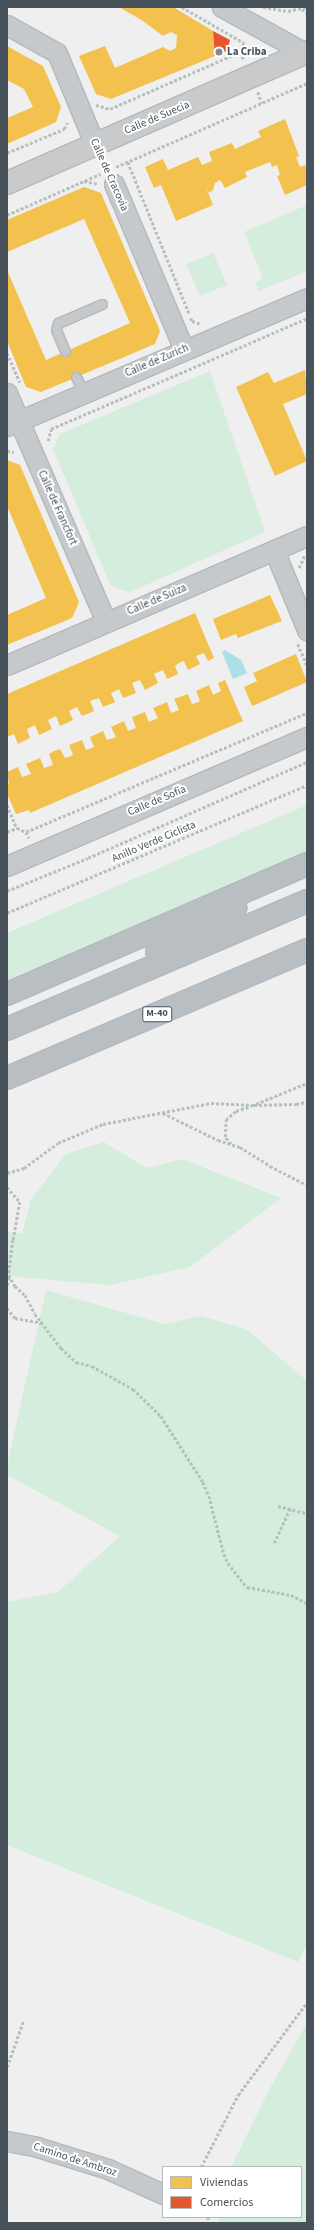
<!DOCTYPE html>
<html>
<head>
<meta charset="utf-8">
<style>
  body { margin:0 }
  #map { position:relative; width:314px; height:2230px; overflow:hidden; background:#efefef; font-family:"Source Sans 3",sans-serif }
  div>[style] { position:absolute }
  [style*='--x'] { left:calc(var(--x)*1px); top:calc(var(--y)*1px); width:calc(var(--w)*1px); rotate:calc(var(--a)*1deg) }
  .green>* { inset:0; background:#d4eddc }
  .water>* { inset:0; background:#abe0e8 }
  .homes>* { inset:0; background:#f2c14e }
  .shops>* { inset:0; background:#e4572e }
  .path>* { height:2.5px; margin-top:-1.25px; transform-origin:0; background:repeating-linear-gradient(90deg,#b6c1bd 0 3px,transparent 0 5px) }
  .roads { filter:drop-shadow(1px 0 #b4b9be) drop-shadow(-1px 0 #b4b9be) drop-shadow(0 1px #b4b9be) drop-shadow(0 -1px #b4b9be) }
  .lane>* { height:9px; margin:-4.5px; padding:0 4.5px; transform-origin:4.5px; border-radius:4.5px; background:#c6c9cb }
  .street>* { height:19px; margin:-9.5px; padding:0 9.5px; transform-origin:9.5px; border-radius:9.5px; background:#c6c9cb }
  .secondary>* { height:22px; margin:-11px; padding:0 11px; transform-origin:11px; border-radius:11px; background:#c8cacc }
  .highway>* { height:22px; margin:-11px; padding:0 11px; transform-origin:11px; border-radius:11px; background:#b9bec2 }
  .dots>* { width:11px; height:11px; translate:-50% -50%; box-sizing:border-box; border:2px solid #fff; border-radius:50% }
  span { translate:-50% -50%; white-space:nowrap; text-align:center; line-height:1.15; -webkit-text-stroke:4px #fff; paint-order:stroke }
  .shield-label span { padding:1px 3px; background:#fff; border:1px solid; border-radius:3px; -webkit-text-stroke-width:0 }
  .shield-label { font-size:10px; color:#47525a; font-weight:700 }
  .poi-label { font-size:11px; color:#47525a; font-weight:700 }
  .left { translate:0 -50%; text-align:left }
  .street-label { font-size:11px; color:#47525a }
  .frame { position:absolute; inset:0; border:8px solid #47525a; pointer-events:none }
  .legend { position:absolute; left:162px; top:2166px; width:140px; height:52px; box-sizing:border-box; background:#fff; border:1px solid #b5babd; margin:0; padding:5px 7px; list-style:none; font-size:12px; color:#47525a }
  .legend li { display:flex; align-items:center; gap:8px; height:20px }
  .legend b { width:20px; border:1px solid #b5babd }
</style>
</head>
<body>
<div id="map">
  <div class="green">
    <div style="clip-path:polygon(307px 205px,307px 271px,259px 291px,255px 283px,263px 278px,244px 232px)"></div>
    <div style="clip-path:polygon(213px 253px,227px 285px,200px 296px,186px 264px)"></div>
    <div style="clip-path:polygon(210px 371px,265px 532px,130px 592px,119px 589px,110px 584px,53px 449px,60px 434px)"></div>
    <div style="clip-path:polygon(307px 805px,307px 854px,7px 980px,7px 933px)"></div>
    <div style="clip-path:polygon(104px 1142px,146px 1168px,182px 1159px,281px 1198px,190px 1267px,110px 1285px,7px 1276px,7px 1232px,22px 1234px,31px 1199px,66px 1154px)"></div>
    <div style="clip-path:polygon(46px 1290px,164px 1324px,201px 1316px,246px 1329px,307px 1381px,307px 1944px,298px 1962px,7px 1845px,7px 1602px,58px 1592px,120px 1536px,7px 1475px,7px 1466px)"></div>
    <div style="clip-path:polygon(307px 2023px,307px 2223px,220px 2223px,218px 2217px,301px 2217px,301px 2167px,231px 2167px,270px 2088px)"></div>
  </div>
  <div class="water">
    <div style="clip-path:polygon(225px 650px,241px 660px,247px 673px,233px 679px,222px 652px)"></div>
  </div>
  <div class="homes">
    <div style="clip-path:polygon(119px 7px,173px 7px,213px 31px,215px 56px,111px 99px,96px 94px,79px 56px,105px 46px,115px 68px,163px 47px,170px 51px,176px 48px,177px 35px,171px 32px,163px 36px,143px 21px)"></div>
    <div style="clip-path:polygon(7px 46px,43px 66px,61px 107px,56px 122px,7px 144px,7px 118px,33px 107px,24px 89px,7px 80px)"></div>
    <div style="clip-path:polygon(285px 119px,299px 156px,296px 157px,300px 167px,305px 165px,307px 171px,307px 185px,285px 195px,277px 176px,280px 175px,277px 165px,272px 167px,270px 162px,245px 172px,247px 177px,225px 188px,220px 180px,215px 183px,213px 190px,209px 193px,206px 187px,213px 205px,176px 221px,161px 185px,154px 188px,145px 167px,163px 159px,168px 170px,198px 157px,202px 165px,212px 161px,209px 152px,232px 143px,235px 149px,261px 137px,258px 131px)"></div>
    <div style="clip-path:polygon(84px 187px,101px 193px,160px 331px,155px 344px,41px 392px,26px 387px,7px 341px,7px 270px,46px 360px,130px 323px,84px 219px,7px 252px,7px 220px)"></div>
    <div style="clip-path:polygon(305px 370px,307px 394px,283px 404px,307px 461px,275px 476px,236px 387px,268px 372px,274px 383px)"></div>
    <div style="clip-path:polygon(7px 460px,20px 465px,79px 602px,72px 618px,7px 645px,7px 615px,46px 598px,7px 506px)"></div>
    <div style="clip-path:polygon(270px 595px,282px 621px,238px 638px,236px 634px,221px 640px,213px 619px)"></div>
    <div style="clip-path:polygon(195px 613px,214px 658px,208px 661px,204px 653px,196px 656px,200px 664px,188px 670px,184px 661px,179px 663px,175px 666px,178px 674px,167px 679px,163px 670px,158px 672px,154px 674px,158px 683px,145px 690px,140px 680px,132px 683px,136px 693px,123px 698px,119px 689px,111px 693px,115px 702px,103px 707px,99px 698px,90px 701px,94px 711px,82px 716px,77px 707px,69px 711px,73px 720px,60px 726px,56px 716px,48px 720px,52px 729px,39px 735px,35px 725px,27px 729px,30px 738px,18px 744px,14px 734px,7px 737px,7px 694px)"></div>
    <div style="clip-path:polygon(296px 654px,307px 682px,252px 706px,244px 687px,257px 681px,253px 673px)"></div>
    <div style="clip-path:polygon(225px 680px,243px 721px,30px 813px,29px 810px,16px 814px,7px 794px,7px 784px,9px 783px,7px 772px,18px 767px,22px 777px,31px 774px,26px 764px,40px 758px,44px 768px,53px 765px,49px 754px,54px 751px,60px 749px,65px 758px,69px 757px,73px 755px,69px 745px,82px 740px,86px 750px,94px 747px,90px 737px,103px 731px,107px 740px,116px 737px,111px 727px,124px 721px,128px 731px,136px 728px,132px 717px,145px 712px,149px 722px,158px 718px,153px 708px,167px 702px,171px 713px,179px 710px,174px 699px,188px 694px,192px 704px,196px 703px,200px 701px,196px 691px,209px 685px,213px 695px,221px 691px,218px 683px)"></div>
  </div>
  <div class="shops">
    <div style="clip-path:polygon(213px 31px,230px 40px,227px 51px,215px 56px)"></div>
  </div>
  <div class="path">
    <div style="--x:182;--y:7;--w:72;--a:30.1"></div>
    <div style="--x:244;--y:43;--w:10;--a:114"></div>
    <div style="--x:263;--y:7;--w:25;--a:9"></div>
    <div style="--x:288;--y:11;--w:19;--a:-12"></div>
    <div style="--x:302;--y:9;--w:6;--a:39"></div>
    <div style="--x:258;--y:92;--w:12;--a:70"></div>
    <div style="--x:96;--y:105;--w:15;--a:16"></div>
    <div style="--x:110;--y:109;--w:142;--a:-23.7"></div>
    <div style="--x:240;--y:52;--w:9;--a:63"></div>
    <div style="--x:7;--y:153;--w:62;--a:-22.8"></div>
    <div style="--x:64;--y:129;--w:7;--a:-63"></div>
    <div style="--x:102;--y:160;--w:11;--a:68"></div>
    <div style="--x:128;--y:162;--w:163;--a:68"></div>
    <div style="--x:116;--y:167;--w:209;--a:-23.7"></div>
    <div style="--x:84;--y:181;--w:14;--a:12"></div>
    <div style="--x:7;--y:215;--w:102;--a:-23.8"></div>
    <div style="--x:191;--y:318;--w:3;--a:72"></div>
    <div style="--x:192;--y:321;--w:9;--a:18"></div>
    <div style="--x:7;--y:353;--w:32;--a:66"></div>
    <div style="--x:48;--y:441;--w:12;--a:-76"></div>
    <div style="--x:51;--y:429;--w:279;--a:-23.4"></div>
    <div style="--x:7;--y:451;--w:7;--a:8"></div>
    <div style="--x:299;--y:568;--w:13;--a:-67"></div>
    <div style="--x:298;--y:644;--w:23;--a:67"></div>
    <div style="--x:7;--y:805;--w:25;--a:67"></div>
    <div style="--x:7;--y:832;--w:11;--a:-22"></div>
    <div style="--x:17;--y:828;--w:10;--a:24"></div>
    <div style="--x:26;--y:832;--w:7;--a:63"></div>
    <div style="--x:26;--y:832;--w:305;--a:-23"></div>
    <div style="--x:7;--y:891;--w:87;--a:-22.2"></div>
    <div style="--x:88;--y:858;--w:239;--a:-23.7"></div>
    <div style="--x:7;--y:913;--w:326;--a:-23.1"></div>
    <div style="--x:256;--y:1104;--w:55;--a:-22.4"></div>
    <div style="--x:163;--y:1113;--w:61;--a:26.1"></div>
    <div style="--x:218;--y:1140;--w:23;--a:18"></div>
    <div style="--x:240;--y:1147;--w:36;--a:32"></div>
    <div style="--x:270;--y:1166;--w:42;--a:27.2"></div>
    <div style="--x:231;--y:1144;--w:9;--a:-131"></div>
    <div style="--x:225;--y:1137;--w:17;--a:-87"></div>
    <div style="--x:226;--y:1120;--w:13;--a:-42"></div>
    <div style="--x:236;--y:1111;--w:16;--a:-18"></div>
    <div style="--x:7;--y:1173;--w:18;--a:-16"></div>
    <div style="--x:24;--y:1168;--w:42;--a:-36.3"></div>
    <div style="--x:58;--y:1143;--w:49;--a:-22.9"></div>
    <div style="--x:103;--y:1124;--w:110;--a:-11"></div>
    <div style="--x:211;--y:1103;--w:43;--a:2.7"></div>
    <div style="--x:254;--y:1105;--w:42;--a:-1.4"></div>
    <div style="--x:296;--y:1104;--w:11;--a:-10"></div>
    <div style="--x:7;--y:1187;--w:20;--a:49"></div>
    <div style="--x:20;--y:1202;--w:39;--a:100"></div>
    <div style="--x:13;--y:1240;--w:35;--a:97"></div>
    <div style="--x:9;--y:1275;--w:13;--a:61"></div>
    <div style="--x:15;--y:1286;--w:13;--a:42"></div>
    <div style="--x:25;--y:1295;--w:21;--a:62"></div>
    <div style="--x:35;--y:1314;--w:43;--a:52.6"></div>
    <div style="--x:61;--y:1348;--w:21;--a:43"></div>
    <div style="--x:76;--y:1362;--w:16;--a:14"></div>
    <div style="--x:92;--y:1366;--w:47;--a:29.3"></div>
    <div style="--x:133;--y:1389;--w:39;--a:44"></div>
    <div style="--x:161;--y:1416;--w:78;--a:57.5"></div>
    <div style="--x:203;--y:1482;--w:15;--a:67"></div>
    <div style="--x:209;--y:1496;--w:60;--a:75.5"></div>
    <div style="--x:224;--y:1554;--w:10;--a:66"></div>
    <div style="--x:228;--y:1563;--w:31;--a:52"></div>
    <div style="--x:247;--y:1587;--w:45;--a:10.3"></div>
    <div style="--x:291;--y:1595;--w:18;--a:27"></div>
    <div style="--x:7;--y:1285;--w:9;--a:-77"></div>
    <div style="--x:7;--y:1308;--w:13;--a:51"></div>
    <div style="--x:15;--y:1318;--w:27;--a:10"></div>
    <div style="--x:278;--y:1506;--w:30;--a:14"></div>
    <div style="--x:274;--y:1543;--w:38;--a:-65"></div>
    <div style="--x:7;--y:2067;--w:48;--a:-70.4"></div>
    <div style="--x:201;--y:2167;--w:81;--a:-62.8"></div>
    <div style="--x:238;--y:2095;--w:116;--a:-53.4"></div>
    <div style="--x:208;--y:2217;--w:6;--a:81"></div>
  </div>
  <div class="roads">
    <div class="lane">
      <div style="--x:65;--y:351;--w:23;--a:-113"></div>
      <div style="--x:56;--y:330;--w:7;--a:-74"></div>
      <div style="--x:58;--y:323;--w:48;--a:-23.4"></div>
      <div style="--x:76;--y:377;--w:18;--a:63"></div>
    </div>
    <div class="street">
      <div style="--x:222;--y:7;--w:97;--a:28.9"></div>
      <div style="--x:7;--y:25;--w:57;--a:29.2"></div>
      <div style="--x:57;--y:53;--w:100;--a:67.6"></div>
      <div style="--x:114;--y:184;--w:180;--a:67.1"></div>
      <div style="--x:7;--y:393;--w:249;--a:66.6"></div>
      <div style="--x:7;--y:426;--w:326;--a:-23.1"></div>
      <div style="--x:274;--y:550;--w:87;--a:67.6"></div>
      <div style="--x:7;--y:665;--w:327;--a:-23.3"></div>
      <div style="--x:7;--y:866;--w:327;--a:-23.3"></div>
      <div style="--x:7;--y:2141;--w:31;--a:11"></div>
      <div style="--x:37;--y:2147;--w:74;--a:17.2"></div>
      <div style="--x:108;--y:2169;--w:60;--a:24.4"></div>
    </div>
    <div class="secondary">
      <div style="--x:7;--y:183;--w:327;--a:-23.6"></div>
    </div>
    <div class="highway">
      <div style="--x:157;--y:952;--w:90;--a:-29.4"></div>
      <div style="--x:7;--y:994;--w:327;--a:-23.4"></div>
      <div style="--x:7;--y:1029;--w:326;--a:-23.1"></div>
      <div style="--x:7;--y:1078;--w:326;--a:-23.1"></div>
    </div>
  </div>
  <div class="dots">
    <div style="left:219px;top:52px;background:#82898e"></div>
  </div>
  <div class="shield-label">
    <span style="left:157px;top:1014px">M-40</span>
  </div>
  <div class="poi-label">
    <span class="left" style="left:227px;top:52px">La Criba</span>
  </div>
  <div class="street-label">
    <span style="left:157px;top:118px;rotate:-23deg">Calle de Suecia</span>
    <span style="left:109px;top:175px;rotate:66deg">Calle de Cracovia</span>
    <span style="left:157px;top:361px;rotate:-23deg">Calle de Zurich</span>
    <span style="left:57px;top:508px;rotate:66deg">Calle de Francfort</span>
    <span style="left:157px;top:600px;rotate:-23deg">Calle de Suiza</span>
    <span style="left:157px;top:801px;rotate:-23deg">Calle de Sofía</span>
    <span style="left:154px;top:842px;rotate:-23deg">Anillo Verde Ciclista</span>
    <span style="left:75px;top:2160px;rotate:18deg">Camino de Ambroz</span>
  </div>
  <div class="frame"></div>
  <ul class="legend">
  <li><b style="height:11px;background:#f2c14e"></b>Viviendas</li>
  <li><b style="height:11px;background:#e4572e"></b>Comercios</li>
  </ul>
</div>
</body>
</html>
